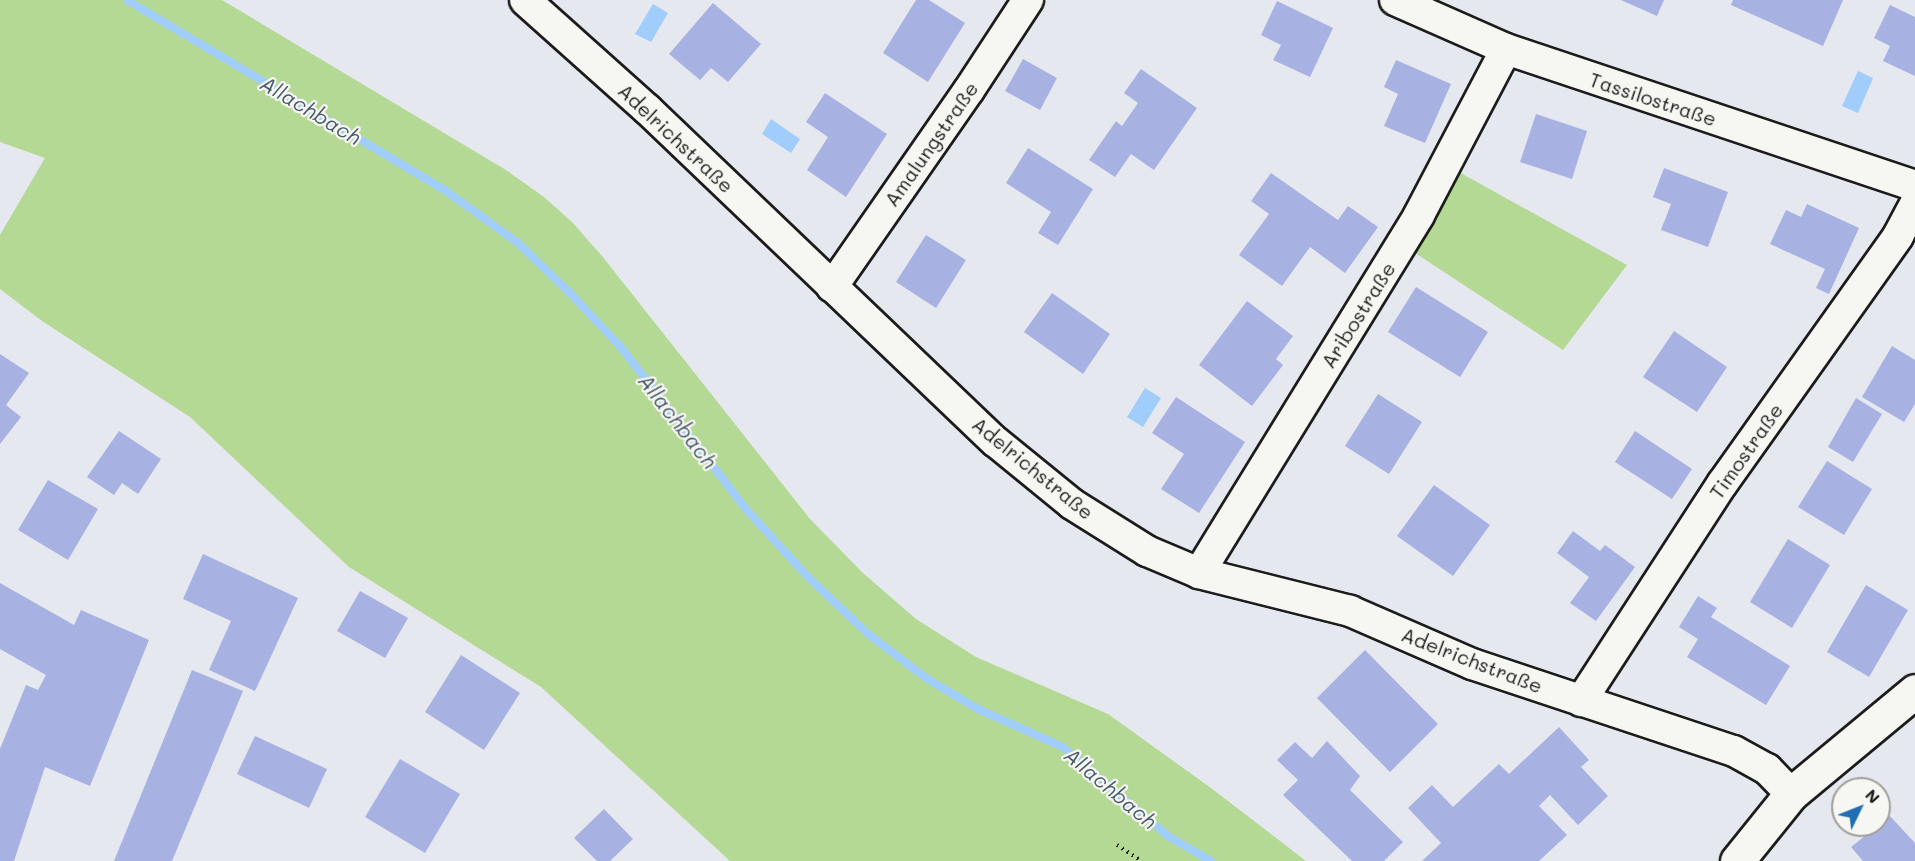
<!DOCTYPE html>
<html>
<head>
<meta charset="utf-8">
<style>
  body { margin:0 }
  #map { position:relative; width:1915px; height:861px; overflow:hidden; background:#e6e8ef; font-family:Mali,sans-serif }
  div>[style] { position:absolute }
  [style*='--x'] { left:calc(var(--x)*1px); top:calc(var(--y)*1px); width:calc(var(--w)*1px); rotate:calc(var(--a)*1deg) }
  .green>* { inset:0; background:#b4d994 }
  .water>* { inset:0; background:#a0cdfb }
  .stream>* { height:8px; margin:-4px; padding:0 4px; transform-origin:4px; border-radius:4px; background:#a0cdfb }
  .building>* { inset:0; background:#a8b2e2 }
  .path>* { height:4px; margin-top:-2px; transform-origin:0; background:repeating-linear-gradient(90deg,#1c1c1c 0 1.5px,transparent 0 6px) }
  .roads { filter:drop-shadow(2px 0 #1c1c1c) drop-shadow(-2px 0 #1c1c1c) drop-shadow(0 2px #1c1c1c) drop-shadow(0 -2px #1c1c1c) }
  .street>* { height:30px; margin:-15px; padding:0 15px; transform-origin:15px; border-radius:15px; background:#f6f6f2 }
  .secondary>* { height:33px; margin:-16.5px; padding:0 16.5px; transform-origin:16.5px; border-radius:16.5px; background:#f6f6f2 }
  span { translate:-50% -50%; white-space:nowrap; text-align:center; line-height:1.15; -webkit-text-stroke:4.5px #f6f6f2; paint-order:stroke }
  .street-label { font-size:20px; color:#1c1c1c }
  .water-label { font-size:21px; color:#4a5a6a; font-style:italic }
  .north { position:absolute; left:1831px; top:777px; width:60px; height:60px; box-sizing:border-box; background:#f6f6f2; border:2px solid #9f9f9c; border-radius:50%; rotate:47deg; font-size:16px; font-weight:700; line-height:24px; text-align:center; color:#1c1c1c }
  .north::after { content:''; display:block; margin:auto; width:21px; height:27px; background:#1f6fb2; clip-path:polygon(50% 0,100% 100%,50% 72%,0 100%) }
</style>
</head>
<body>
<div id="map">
  <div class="green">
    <div style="clip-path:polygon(0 0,222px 0,506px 170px,544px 197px,573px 223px,602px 256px,810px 519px,863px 573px,916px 619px,976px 657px,1108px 714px,1211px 788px,1306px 861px,730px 861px,541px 687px,349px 567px,190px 417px,42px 321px,0 289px,0 235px,45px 158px,0 142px)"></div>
    <div style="clip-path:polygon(1457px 171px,1627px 265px,1563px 350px,1415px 253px)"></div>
  </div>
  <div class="water">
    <div style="clip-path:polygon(653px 4px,668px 13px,651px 42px,635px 34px)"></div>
    <div style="clip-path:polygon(1858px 71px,1873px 78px,1858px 113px,1842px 106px)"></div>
    <div style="clip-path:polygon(771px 119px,800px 139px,791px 153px,762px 134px)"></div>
    <div style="clip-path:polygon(1145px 388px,1161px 398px,1143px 427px,1127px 417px)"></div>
  </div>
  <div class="stream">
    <div style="--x:127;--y:0;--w:372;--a:30.9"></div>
    <div style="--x:446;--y:191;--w:89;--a:35.8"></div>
    <div style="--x:518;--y:243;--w:72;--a:43.9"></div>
    <div style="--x:570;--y:293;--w:73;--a:46.7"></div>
    <div style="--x:620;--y:346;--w:206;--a:52.3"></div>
    <div style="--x:746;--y:509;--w:91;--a:47.7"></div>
    <div style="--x:807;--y:576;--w:83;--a:43.5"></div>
    <div style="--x:867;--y:633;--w:74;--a:37.3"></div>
    <div style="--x:926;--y:678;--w:61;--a:30.8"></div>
    <div style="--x:978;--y:709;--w:93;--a:24.1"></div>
    <div style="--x:1063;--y:747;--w:138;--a:40.3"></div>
    <div style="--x:1168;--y:836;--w:50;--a:30.2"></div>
  </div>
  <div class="building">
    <div style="clip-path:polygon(916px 0,929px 0,965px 23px,928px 82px,883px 53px)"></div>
    <div style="clip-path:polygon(1621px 0,1664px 0,1657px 16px)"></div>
    <div style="clip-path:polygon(1733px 0,1843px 0,1823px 46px,1731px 5px)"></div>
    <div style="clip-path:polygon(1277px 1px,1333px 28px,1310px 77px,1273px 60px,1281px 45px,1261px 35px)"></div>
    <div style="clip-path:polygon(713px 3px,761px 44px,728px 82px,711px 68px,700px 80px,669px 54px)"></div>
    <div style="clip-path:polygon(1890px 5px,1915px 17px,1915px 76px,1883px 61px,1890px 46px,1874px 38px)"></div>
    <div style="clip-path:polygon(1023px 59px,1057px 78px,1040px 110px,1005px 91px)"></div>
    <div style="clip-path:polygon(1396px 60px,1451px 84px,1425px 143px,1384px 126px,1398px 94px,1384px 87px)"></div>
    <div style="clip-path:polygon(1141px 69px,1197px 108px,1154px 170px,1131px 154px,1115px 177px,1089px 160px,1116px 121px,1122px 126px,1138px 103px,1124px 93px)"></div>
    <div style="clip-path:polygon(825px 93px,887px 134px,846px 197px,807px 170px,828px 137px,806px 122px)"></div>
    <div style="clip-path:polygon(1536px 114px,1587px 131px,1572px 179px,1520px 162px)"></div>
    <div style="clip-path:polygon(1028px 148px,1093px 189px,1058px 245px,1038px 233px,1051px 212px,1006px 183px)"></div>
    <div style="clip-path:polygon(1664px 168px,1728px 192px,1708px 247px,1661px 230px,1671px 204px,1653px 197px)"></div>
    <div style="clip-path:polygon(1271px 173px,1338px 220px,1348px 206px,1378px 227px,1345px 273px,1310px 247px,1282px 286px,1239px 255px,1269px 214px,1251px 201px)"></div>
    <div style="clip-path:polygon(1807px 204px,1859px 228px,1829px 294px,1816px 288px,1825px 269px,1770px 244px,1786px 210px,1801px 217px)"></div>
    <div style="clip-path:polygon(926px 235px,966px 260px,936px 308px,896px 282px)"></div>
    <div style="clip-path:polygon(1416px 287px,1488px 332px,1460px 377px,1388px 332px)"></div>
    <div style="clip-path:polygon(1052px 293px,1110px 334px,1083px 374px,1024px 332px)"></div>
    <div style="clip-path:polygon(1247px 301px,1293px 336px,1276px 359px,1283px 365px,1252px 406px,1199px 365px)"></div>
    <div style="clip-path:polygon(1674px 331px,1727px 367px,1697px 412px,1643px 377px)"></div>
    <div style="clip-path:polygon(1892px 346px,1915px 360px,1915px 404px,1904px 422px,1862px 397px)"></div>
    <div style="clip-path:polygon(0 354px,29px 373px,6px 405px,21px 417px,0 444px)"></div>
    <div style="clip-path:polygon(1378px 394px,1422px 422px,1389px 474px,1345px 446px)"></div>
    <div style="clip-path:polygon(1176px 397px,1245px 442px,1199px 513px,1161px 489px,1184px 454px,1152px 433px)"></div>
    <div style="clip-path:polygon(1856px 398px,1882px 414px,1853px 462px,1828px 447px)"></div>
    <div style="clip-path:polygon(119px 431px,161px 459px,138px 494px,122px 483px,114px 495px,87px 477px)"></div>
    <div style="clip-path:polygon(1635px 431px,1692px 469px,1672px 499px,1615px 462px)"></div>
    <div style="clip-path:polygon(1827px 461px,1872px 489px,1844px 535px,1798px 507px)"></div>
    <div style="clip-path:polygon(48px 480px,98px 509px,68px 560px,18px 530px)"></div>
    <div style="clip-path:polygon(1434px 485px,1490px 525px,1453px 576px,1397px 536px)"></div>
    <div style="clip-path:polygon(1573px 531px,1600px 551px,1605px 545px,1635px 567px,1596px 621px,1570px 603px,1589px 577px,1557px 553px)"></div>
    <div style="clip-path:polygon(1788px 539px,1830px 565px,1792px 628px,1750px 602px)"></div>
    <div style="clip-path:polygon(203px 554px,298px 598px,255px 691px,209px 670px,231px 621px,183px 599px)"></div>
    <div style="clip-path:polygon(0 583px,74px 625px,81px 610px,149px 640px,90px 786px,45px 767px,14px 861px,0 861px,0 749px,26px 685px,38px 690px,46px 675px,0 649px)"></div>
    <div style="clip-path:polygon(1866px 585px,1908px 610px,1869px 677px,1827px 652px)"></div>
    <div style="clip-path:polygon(360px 591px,408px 618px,385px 658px,337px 631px)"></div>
    <div style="clip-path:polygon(1698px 596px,1717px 608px,1711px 617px,1790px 666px,1766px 705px,1687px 657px,1698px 639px,1679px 627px)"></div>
    <div style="clip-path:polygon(1365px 650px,1438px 724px,1390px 772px,1317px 698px)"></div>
    <div style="clip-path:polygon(461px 655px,520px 693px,484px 750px,425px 712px)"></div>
    <div style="clip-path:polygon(192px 670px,243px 691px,172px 861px,114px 861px)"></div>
    <div style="clip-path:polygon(1559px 727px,1589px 760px,1581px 767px,1608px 796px,1578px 825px,1550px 795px,1539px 806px,1567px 835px,1539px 861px,1422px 861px,1441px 843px,1408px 808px,1432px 785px,1453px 807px,1499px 764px,1509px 774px)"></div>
    <div style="clip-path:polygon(255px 736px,327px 769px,309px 808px,237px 774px)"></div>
    <div style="clip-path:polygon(1327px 741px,1360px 776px,1350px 790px,1403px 842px,1384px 861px,1352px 861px,1283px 795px,1298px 780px,1277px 760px,1295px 742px,1312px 758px)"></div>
    <div style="clip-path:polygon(400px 759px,460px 794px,425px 853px,365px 817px)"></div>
    <div style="clip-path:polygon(604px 809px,633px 839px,610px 861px,597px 861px,574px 838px)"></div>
    <div style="clip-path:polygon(1888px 814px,1915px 843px,1915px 861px,1863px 861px,1851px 847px,1879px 825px)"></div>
  </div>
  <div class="path">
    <div style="--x:1117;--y:845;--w:30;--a:33"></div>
  </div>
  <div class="roads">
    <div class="street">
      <div style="--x:525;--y:0;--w:164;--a:41.8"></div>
      <div style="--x:647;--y:109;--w:482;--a:43.7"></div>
      <div style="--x:996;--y:442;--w:98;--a:39.2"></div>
      <div style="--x:1072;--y:504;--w:89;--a:32.1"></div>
      <div style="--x:1147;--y:551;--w:56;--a:22.9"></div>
      <div style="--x:1199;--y:573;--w:156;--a:14.1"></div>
      <div style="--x:1350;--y:611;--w:133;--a:23.5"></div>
      <div style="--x:1472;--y:664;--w:276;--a:18.4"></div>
      <div style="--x:1734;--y:751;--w:38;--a:29"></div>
      <div style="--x:1767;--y:769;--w:35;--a:46"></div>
      <div style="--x:1395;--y:0;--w:121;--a:23.8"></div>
      <div style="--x:1506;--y:49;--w:431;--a:18.5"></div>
      <div style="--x:832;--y:287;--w:240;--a:-55.2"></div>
      <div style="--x:969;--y:90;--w:108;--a:-56.8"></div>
      <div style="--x:1199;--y:573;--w:420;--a:-58.4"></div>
      <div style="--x:1419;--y:215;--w:187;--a:-62.3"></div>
      <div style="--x:1581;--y:701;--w:259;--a:-57"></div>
      <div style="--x:1722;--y:484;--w:304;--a:-54.6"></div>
      <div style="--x:1898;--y:236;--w:36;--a:-62"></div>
    </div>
    <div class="secondary">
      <div style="--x:1737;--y:861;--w:86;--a:-51.1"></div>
      <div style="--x:1791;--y:794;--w:161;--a:-39.7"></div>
    </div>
  </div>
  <div class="street-label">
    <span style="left:1653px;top:99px;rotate:18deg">Tassilostraße</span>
    <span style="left:676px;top:138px;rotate:43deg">Adelrichstraße</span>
    <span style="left:931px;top:144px;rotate:-55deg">Amalungstraße</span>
    <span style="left:1358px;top:315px;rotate:-58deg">Aribostraße</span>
    <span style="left:1746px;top:451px;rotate:-55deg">Timostraße</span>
    <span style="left:1033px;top:468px;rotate:39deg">Adelrichstraße</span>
    <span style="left:1472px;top:660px;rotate:21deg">Adelrichstraße</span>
  </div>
  <div class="water-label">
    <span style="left:311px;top:110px;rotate:31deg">Allachbach</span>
    <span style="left:678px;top:421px;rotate:52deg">Allachbach</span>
    <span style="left:1111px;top:788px;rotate:40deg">Allachbach</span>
  </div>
  <div class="north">N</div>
</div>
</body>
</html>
